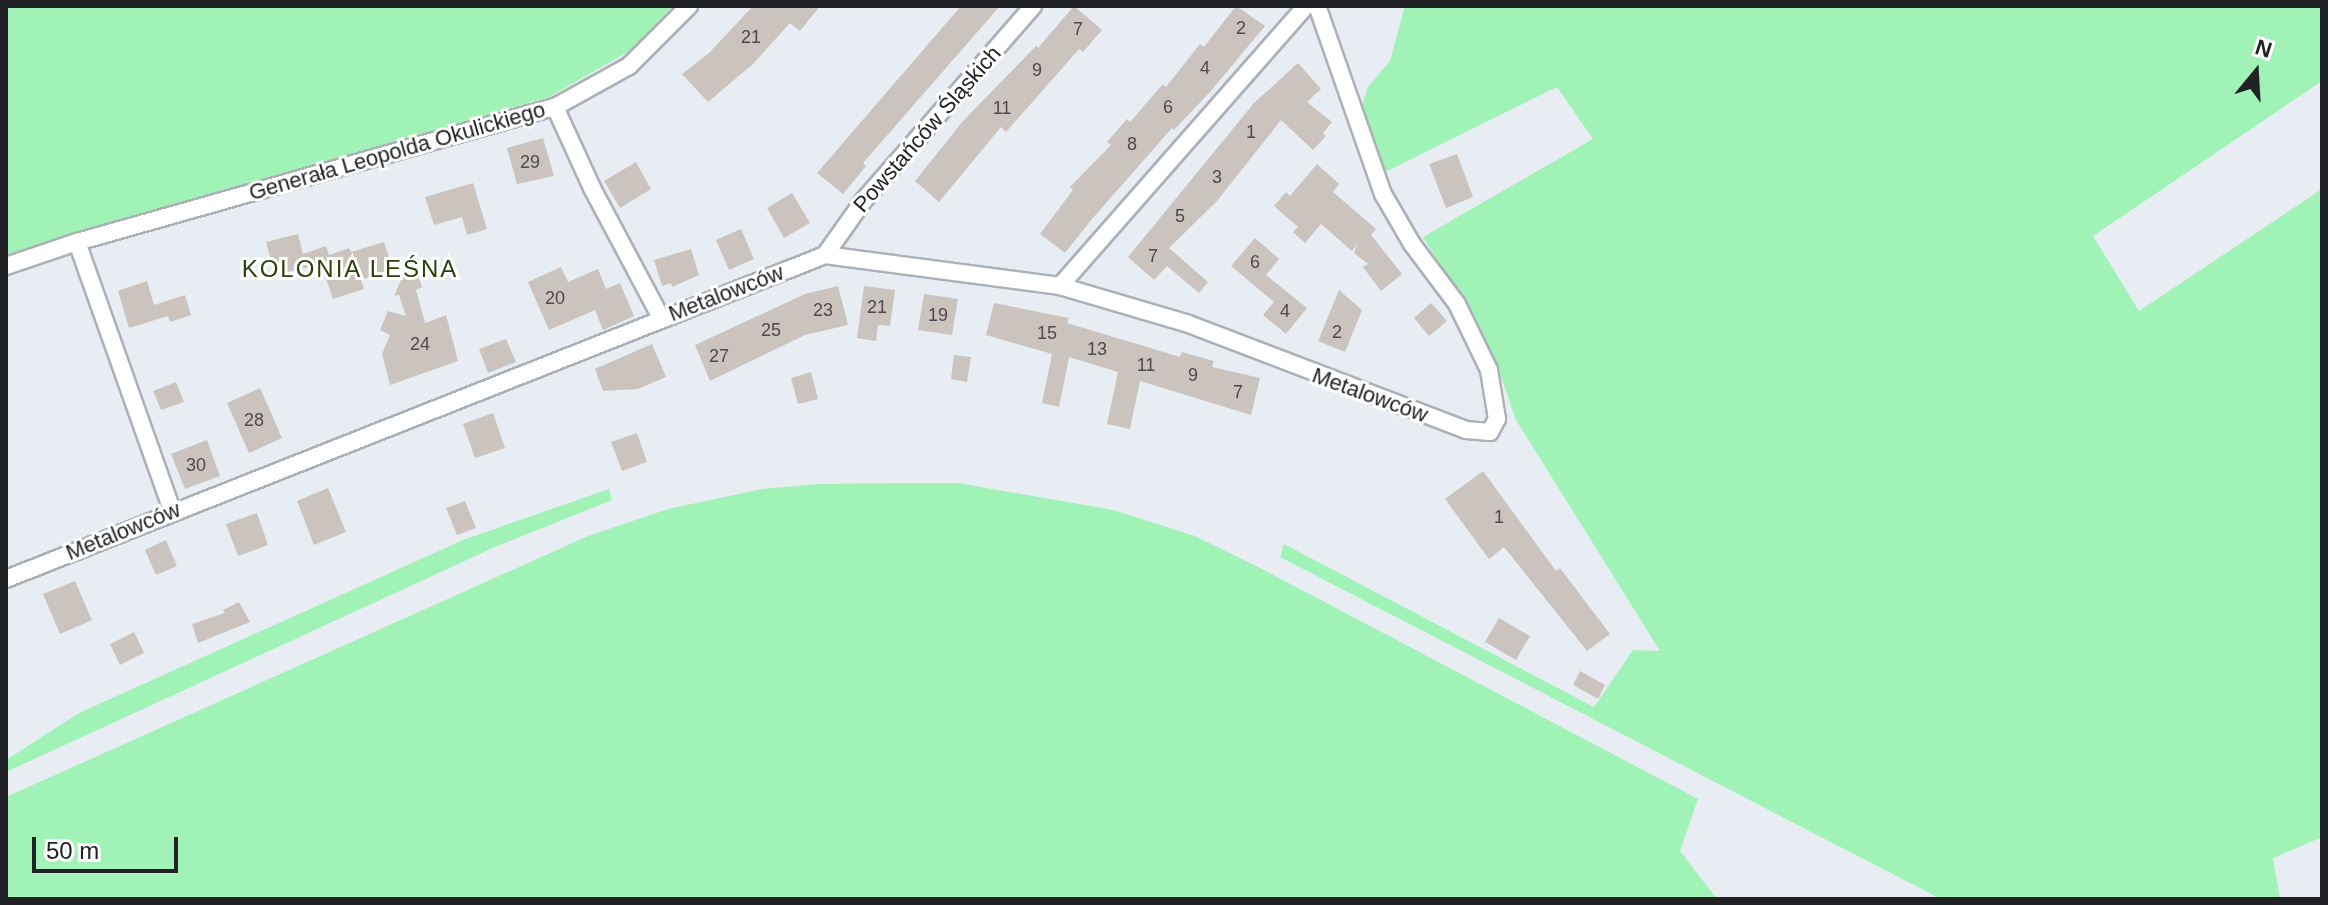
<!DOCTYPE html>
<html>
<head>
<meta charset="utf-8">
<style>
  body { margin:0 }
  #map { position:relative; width:2328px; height:905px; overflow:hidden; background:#e8edf4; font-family:Arial,sans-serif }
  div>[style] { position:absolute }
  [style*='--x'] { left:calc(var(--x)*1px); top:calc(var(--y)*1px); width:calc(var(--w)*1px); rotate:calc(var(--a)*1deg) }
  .green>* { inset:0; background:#a1f2b6 }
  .building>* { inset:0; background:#cbc3be }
  .roads { filter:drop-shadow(2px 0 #acb1b8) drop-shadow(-2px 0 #acb1b8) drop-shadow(0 2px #acb1b8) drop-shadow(0 -2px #acb1b8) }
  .street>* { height:16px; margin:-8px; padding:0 8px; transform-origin:8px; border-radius:8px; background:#fff }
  span { translate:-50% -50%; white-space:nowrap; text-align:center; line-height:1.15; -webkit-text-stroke:6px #fff; paint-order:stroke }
  .number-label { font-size:18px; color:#4c4a4b }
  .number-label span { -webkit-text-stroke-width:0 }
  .street-label { font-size:22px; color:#212225 }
  .neighbourhood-label { font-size:24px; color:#2e4009; letter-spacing:2px }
  .frame { position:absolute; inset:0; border:8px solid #212225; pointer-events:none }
  .north { position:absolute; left:2216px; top:32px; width:80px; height:80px; -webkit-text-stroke:6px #fff; paint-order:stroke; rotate:18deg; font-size:22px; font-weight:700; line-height:32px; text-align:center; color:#212225 }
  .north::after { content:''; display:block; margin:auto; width:28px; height:36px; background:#212225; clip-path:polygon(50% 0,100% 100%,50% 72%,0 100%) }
  .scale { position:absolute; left:32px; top:837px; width:146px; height:36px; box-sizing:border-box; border:4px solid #212225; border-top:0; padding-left:10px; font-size:24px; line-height:28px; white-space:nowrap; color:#212225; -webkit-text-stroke:6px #fff; paint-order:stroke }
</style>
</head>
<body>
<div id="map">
  <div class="green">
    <div style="clip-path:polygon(6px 6px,672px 6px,633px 49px,549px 97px,6px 257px)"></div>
    <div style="clip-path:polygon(1405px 6px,2322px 6px,2322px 81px,2093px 236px,2139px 311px,2322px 189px,2322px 837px,2273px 858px,2280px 899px,1941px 899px,1280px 557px,1284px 544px,1594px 707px,1633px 650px,1660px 651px,1516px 420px,1498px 368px,1476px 324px,1423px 237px,1593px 139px,1557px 87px,1385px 172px,1362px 105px,1368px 87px,1390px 61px)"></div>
    <div style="clip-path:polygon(905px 483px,958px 483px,1113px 510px,1195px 536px,1258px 567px,1698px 799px,1680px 851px,1717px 899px,6px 899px,6px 797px,588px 536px,668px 509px,762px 489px,819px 484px)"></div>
    <div style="clip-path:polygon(609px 489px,612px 500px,495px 547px,6px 772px,6px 760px,79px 713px,463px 540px)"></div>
  </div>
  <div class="building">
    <div style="clip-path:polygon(753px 6px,820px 6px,800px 31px,790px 23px,753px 64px,708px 102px,682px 74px,709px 53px)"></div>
    <div style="clip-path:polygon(961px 6px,1000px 6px,863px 163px,866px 166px,843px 194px,817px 173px)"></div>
    <div style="clip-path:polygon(1074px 6px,1102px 30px,1083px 52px,1079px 49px,1006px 132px,1001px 127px,939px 202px,915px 181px,963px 121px,1036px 46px,1038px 48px)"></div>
    <div style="clip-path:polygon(1236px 6px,1265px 26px,1210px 92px,1174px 130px,1172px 128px,1092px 219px,1065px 253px,1040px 234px,1073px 190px,1070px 187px,1111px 145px,1107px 142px,1127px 119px,1130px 122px,1163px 84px,1166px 87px,1200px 44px,1204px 47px)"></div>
    <div style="clip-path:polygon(1298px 63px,1321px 89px,1307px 102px,1332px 122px,1323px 133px,1326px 136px,1313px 150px,1281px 120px,1217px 201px,1169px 248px,1208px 282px,1199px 293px,1167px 266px,1154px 280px,1128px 257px,1254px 103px)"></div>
    <div style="clip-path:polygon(543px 138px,554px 176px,517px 184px,507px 148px)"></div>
    <div style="clip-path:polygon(1457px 154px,1473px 197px,1446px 208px,1429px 164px)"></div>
    <div style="clip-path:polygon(636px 162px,651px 189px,620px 208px,604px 181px)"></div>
    <div style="clip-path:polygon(1317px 164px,1339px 184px,1333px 192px,1376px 229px,1371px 235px,1402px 274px,1381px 291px,1363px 267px,1368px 264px,1354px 253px,1358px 243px,1352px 251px,1321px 224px,1305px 243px,1293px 232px,1298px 227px,1274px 206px,1286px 192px,1290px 196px)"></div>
    <div style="clip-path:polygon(473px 183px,487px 229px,467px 235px,462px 217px,434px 225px,425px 197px)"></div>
    <div style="clip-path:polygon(792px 193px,810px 223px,784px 238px,767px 208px)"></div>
    <div style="clip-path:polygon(741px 229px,754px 259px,729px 270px,716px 240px)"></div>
    <div style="clip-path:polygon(298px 234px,303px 254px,326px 246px,329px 255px,349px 248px,351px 252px,384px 242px,393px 270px,361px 280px,364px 289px,333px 299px,321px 264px,275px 275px,266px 242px)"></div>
    <div style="clip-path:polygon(1255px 238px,1279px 259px,1266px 275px,1307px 308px,1286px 334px,1263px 315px,1274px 302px,1231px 266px)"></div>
    <div style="clip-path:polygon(691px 249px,699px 275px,672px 287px,671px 283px,662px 286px,654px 260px)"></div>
    <div style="clip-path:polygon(408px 264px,411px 272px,416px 270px,422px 287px,416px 290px,425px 323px,446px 315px,458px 361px,390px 385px,382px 354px,390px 335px,380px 330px,388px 311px,406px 316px,399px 295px,394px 296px)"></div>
    <div style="clip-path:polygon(561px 267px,568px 282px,598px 269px,606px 289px,620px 283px,634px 316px,603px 330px,595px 310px,549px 330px,528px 282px)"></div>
    <div style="clip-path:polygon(147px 281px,154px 305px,185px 295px,191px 315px,170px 322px,168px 316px,129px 328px,118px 291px)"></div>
    <div style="clip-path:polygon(838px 286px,848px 325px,805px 335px,710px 381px,695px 345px,805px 294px)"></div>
    <div style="clip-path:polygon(864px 286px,895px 290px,890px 326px,878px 325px,876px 341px,857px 338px)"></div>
    <div style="clip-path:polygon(1339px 290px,1362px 310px,1345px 352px,1318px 341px)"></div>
    <div style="clip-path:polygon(924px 294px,958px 299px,952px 335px,918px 330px)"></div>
    <div style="clip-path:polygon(994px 303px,1069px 318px,1067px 323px,1180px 357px,1182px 352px,1214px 361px,1212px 367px,1260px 378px,1251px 415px,1140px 381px,1130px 429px,1107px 424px,1118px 372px,1069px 357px,1059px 407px,1042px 403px,1052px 354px,986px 335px)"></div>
    <div style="clip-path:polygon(1431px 303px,1447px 321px,1429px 336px,1414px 318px)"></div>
    <div style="clip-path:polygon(506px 339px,516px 362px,488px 373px,479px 349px)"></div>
    <div style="clip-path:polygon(652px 344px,666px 377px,638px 389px,603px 391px,595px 369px)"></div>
    <div style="clip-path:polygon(954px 355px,971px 357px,967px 382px,951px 379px)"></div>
    <div style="clip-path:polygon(811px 372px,818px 399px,798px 404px,791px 378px)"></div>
    <div style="clip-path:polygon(176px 382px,184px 402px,161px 410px,153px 391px)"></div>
    <div style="clip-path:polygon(260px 388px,282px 438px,249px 453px,227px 403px)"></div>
    <div style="clip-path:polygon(493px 413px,505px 448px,475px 458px,463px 424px)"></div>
    <div style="clip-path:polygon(637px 433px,647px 462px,622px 471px,611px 442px)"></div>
    <div style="clip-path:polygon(207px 440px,220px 476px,185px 489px,171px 454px)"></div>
    <div style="clip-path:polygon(1483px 471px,1556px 571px,1560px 568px,1610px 634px,1587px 651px,1504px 547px,1489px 559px,1445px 499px)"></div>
    <div style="clip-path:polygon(328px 488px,346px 532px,314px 545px,297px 501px)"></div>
    <div style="clip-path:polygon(465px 501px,476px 528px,457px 535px,446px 508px)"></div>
    <div style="clip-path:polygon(257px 513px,268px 545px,238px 556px,226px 524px)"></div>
    <div style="clip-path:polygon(166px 540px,177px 566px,156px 575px,145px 550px)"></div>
    <div style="clip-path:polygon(75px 581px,92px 620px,60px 634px,43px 594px)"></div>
    <div style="clip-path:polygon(239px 602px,250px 622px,198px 643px,192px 624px,225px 613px,223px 610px)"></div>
    <div style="clip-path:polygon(1499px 618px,1530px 636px,1516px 660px,1485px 642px)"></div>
    <div style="clip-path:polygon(134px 632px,144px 653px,120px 665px,110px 644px)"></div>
    <div style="clip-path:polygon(1580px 671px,1605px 685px,1598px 699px,1573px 685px)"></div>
  </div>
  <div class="roads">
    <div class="street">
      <div style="--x:555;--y:107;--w:89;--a:65.4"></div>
      <div style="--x:592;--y:188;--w:147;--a:62"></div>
      <div style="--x:77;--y:242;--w:285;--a:70.5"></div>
      <div style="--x:825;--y:255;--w:67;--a:-54.7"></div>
      <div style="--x:864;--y:200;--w:257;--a:-48.9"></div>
      <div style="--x:6;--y:266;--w:75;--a:-18.7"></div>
      <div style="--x:77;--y:242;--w:497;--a:-15.8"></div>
      <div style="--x:555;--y:107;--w:85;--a:-29"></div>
      <div style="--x:629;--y:66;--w:85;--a:-45"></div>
      <div style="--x:1060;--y:286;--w:373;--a:-48.7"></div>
      <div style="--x:6;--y:579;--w:881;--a:-21.58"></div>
      <div style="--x:825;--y:255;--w:237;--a:7.5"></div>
      <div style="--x:1060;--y:286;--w:131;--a:16.4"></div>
      <div style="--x:1186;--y:323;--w:300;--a:20.9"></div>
      <div style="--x:1466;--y:430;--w:24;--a:5"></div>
      <div style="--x:1490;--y:432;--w:15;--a:-62"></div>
      <div style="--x:1497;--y:419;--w:50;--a:-99.3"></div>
      <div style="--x:1489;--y:370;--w:73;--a:-115.9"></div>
      <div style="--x:1457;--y:304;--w:75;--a:-126.9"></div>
      <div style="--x:1412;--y:244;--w:58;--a:-120.1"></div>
      <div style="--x:1383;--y:194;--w:199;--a:-109.3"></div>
    </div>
  </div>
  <div class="number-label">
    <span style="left:1241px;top:28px">2</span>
    <span style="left:1078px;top:29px">7</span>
    <span style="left:751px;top:37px">21</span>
    <span style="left:1205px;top:68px">4</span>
    <span style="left:1037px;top:70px">9</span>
    <span style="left:1168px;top:107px">6</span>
    <span style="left:1002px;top:108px">11</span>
    <span style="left:1251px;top:132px">1</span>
    <span style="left:1132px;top:144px">8</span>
    <span style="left:530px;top:162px">29</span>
    <span style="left:1217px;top:177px">3</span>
    <span style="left:1180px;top:216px">5</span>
    <span style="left:1153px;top:256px">7</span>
    <span style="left:1255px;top:262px">6</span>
    <span style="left:555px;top:298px">20</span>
    <span style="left:877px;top:307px">21</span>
    <span style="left:823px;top:310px">23</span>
    <span style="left:1285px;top:311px">4</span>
    <span style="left:938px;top:315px">19</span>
    <span style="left:771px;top:330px">25</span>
    <span style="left:1337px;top:332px">2</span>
    <span style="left:1047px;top:333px">15</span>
    <span style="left:420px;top:344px">24</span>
    <span style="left:1097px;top:349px">13</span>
    <span style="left:719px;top:356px">27</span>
    <span style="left:1146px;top:365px">11</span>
    <span style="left:1193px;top:375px">9</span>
    <span style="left:1238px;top:392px">7</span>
    <span style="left:254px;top:420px">28</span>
    <span style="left:196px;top:465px">30</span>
    <span style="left:1499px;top:517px">1</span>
  </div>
  <div class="street-label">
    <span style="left:927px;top:129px;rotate:-49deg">Powstańców Śląskich</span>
    <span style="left:397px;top:151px;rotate:-16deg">Generała Leopolda Okulickiego</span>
    <span style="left:726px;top:293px;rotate:-21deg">Metalowców</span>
    <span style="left:1370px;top:395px;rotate:20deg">Metalowców</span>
    <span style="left:123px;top:531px;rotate:-22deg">Metalowców</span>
  </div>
  <div class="neighbourhood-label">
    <span style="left:350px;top:269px">KOLONIA LEŚNA</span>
  </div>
  <div class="frame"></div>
  <div class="north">N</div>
  <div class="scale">50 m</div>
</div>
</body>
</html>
